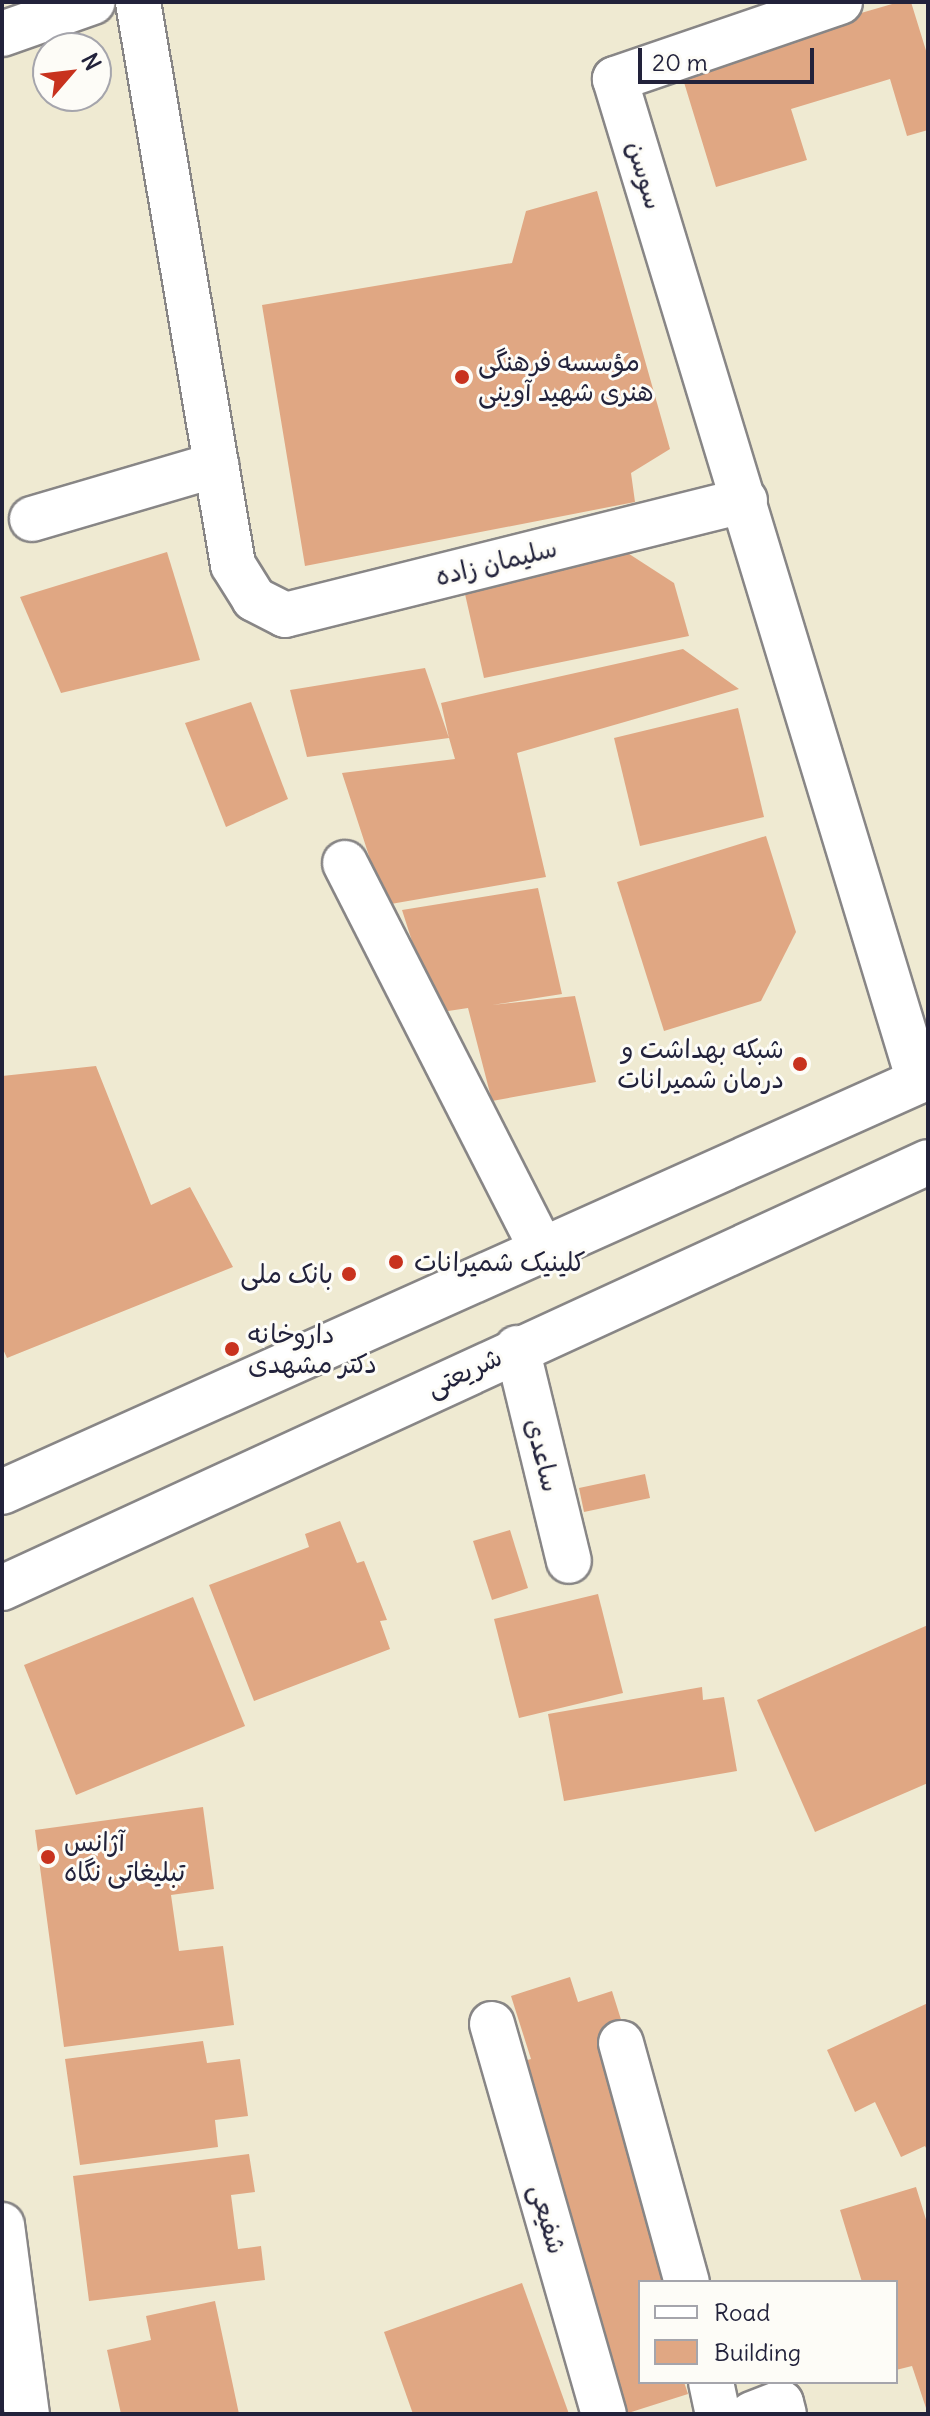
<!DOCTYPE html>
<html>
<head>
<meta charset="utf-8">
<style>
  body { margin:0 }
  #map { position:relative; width:930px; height:2416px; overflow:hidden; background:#efead2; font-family:Delius,"Playpen Sans Arabic",sans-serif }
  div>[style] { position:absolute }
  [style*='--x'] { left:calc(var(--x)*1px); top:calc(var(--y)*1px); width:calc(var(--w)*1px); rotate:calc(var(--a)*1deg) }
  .building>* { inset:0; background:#e0a783 }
  .roads { filter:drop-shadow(2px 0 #888686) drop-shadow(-2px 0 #888686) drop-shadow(0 2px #888686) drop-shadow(0 -2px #888686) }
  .minor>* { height:44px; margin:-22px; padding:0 22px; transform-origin:22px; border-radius:22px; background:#fff }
  .primary>* { height:44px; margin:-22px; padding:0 22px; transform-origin:22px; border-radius:22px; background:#fff }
  .dots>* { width:22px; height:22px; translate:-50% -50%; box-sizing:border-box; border:4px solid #fdfcf7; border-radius:50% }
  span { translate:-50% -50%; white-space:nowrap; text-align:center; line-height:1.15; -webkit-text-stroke:6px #fdfcf7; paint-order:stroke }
  .street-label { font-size:26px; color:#22223b }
  .poi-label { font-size:26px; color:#22223b }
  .left { translate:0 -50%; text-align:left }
  .right { translate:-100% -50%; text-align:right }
  .frame { position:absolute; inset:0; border:4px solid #22223b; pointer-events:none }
  .legend { position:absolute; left:638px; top:2280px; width:260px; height:104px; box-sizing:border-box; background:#fdfcf7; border:2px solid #a5a5ac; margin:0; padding:10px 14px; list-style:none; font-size:24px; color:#22223b }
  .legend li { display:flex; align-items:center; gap:16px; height:40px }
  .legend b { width:40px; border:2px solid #a5a5ac }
  .north { position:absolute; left:32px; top:32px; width:80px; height:80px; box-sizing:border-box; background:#fdfcf7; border:2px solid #a5a5ac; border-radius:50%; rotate:62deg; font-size:22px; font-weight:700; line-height:32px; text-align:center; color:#22223b }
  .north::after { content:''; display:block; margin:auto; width:28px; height:36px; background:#c8321e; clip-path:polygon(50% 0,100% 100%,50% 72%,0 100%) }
  .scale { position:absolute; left:638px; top:48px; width:176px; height:36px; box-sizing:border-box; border:4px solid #22223b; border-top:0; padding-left:10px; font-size:24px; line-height:28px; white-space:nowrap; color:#22223b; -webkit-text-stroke:6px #fdfcf7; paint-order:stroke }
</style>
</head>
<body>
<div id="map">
  <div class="building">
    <div style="clip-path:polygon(899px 2px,911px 2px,928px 57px,928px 130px,907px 136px,890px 79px,791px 109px,807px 160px,716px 187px,679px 66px)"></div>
    <div style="clip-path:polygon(597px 191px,670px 449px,631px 473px,635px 502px,305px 566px,262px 305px,512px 263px,526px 211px)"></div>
    <div style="clip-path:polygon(623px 550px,674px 583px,689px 636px,484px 678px,465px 594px)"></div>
    <div style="clip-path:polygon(167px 552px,200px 660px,61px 693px,20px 597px)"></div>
    <div style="clip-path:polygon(683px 649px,739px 689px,517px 753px,546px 877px,385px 905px,342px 773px,455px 759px,449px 738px,307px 757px,290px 690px,425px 668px,449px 738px,441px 703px)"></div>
    <div style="clip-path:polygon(251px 702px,288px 799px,226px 827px,185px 723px)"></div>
    <div style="clip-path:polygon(738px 708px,764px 817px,640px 846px,614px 738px)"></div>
    <div style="clip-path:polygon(766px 836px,796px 932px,761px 1001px,664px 1031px,617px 882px)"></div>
    <div style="clip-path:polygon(538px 888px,562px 994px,492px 1005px,575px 996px,596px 1082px,492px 1101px,468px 1008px,435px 1013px,402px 910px)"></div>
    <div style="clip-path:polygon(96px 1066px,151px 1205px,190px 1187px,233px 1267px,7px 1358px,2px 1347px,2px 1076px)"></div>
    <div style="clip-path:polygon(645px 1474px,650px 1498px,584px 1512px,579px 1488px)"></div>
    <div style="clip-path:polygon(340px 1521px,357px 1563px,364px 1561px,387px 1620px,380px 1621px,390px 1649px,254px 1701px,209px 1585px,309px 1547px,305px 1534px)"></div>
    <div style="clip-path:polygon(510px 1530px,528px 1588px,492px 1600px,473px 1541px)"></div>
    <div style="clip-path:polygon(598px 1594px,623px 1693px,519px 1718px,494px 1619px)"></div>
    <div style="clip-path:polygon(193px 1597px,245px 1726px,76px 1795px,24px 1665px)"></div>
    <div style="clip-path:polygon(928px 1625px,928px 1783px,815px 1832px,757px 1700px)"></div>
    <div style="clip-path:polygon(702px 1687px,703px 1700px,724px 1697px,737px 1771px,564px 1801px,548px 1714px)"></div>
    <div style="clip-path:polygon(203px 1807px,214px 1889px,171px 1895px,179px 1951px,223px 1946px,234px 2025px,64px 2047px,35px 1830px)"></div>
    <div style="clip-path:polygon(570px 1977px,578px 2002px,612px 1991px,624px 2029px,598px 2038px,675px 2282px,640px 2282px,640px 2382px,684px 2382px,688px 2394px,625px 2414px,514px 2064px,531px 2059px,511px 1996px)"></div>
    <div style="clip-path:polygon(928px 2003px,928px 2152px,925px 2146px,901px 2157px,875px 2102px,855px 2112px,827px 2050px)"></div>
    <div style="clip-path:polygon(203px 2041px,207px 2063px,240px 2059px,248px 2116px,215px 2120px,218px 2147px,80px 2165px,65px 2059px)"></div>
    <div style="clip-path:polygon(249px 2154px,255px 2192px,231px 2195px,238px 2249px,261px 2246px,265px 2280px,89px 2301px,73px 2176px)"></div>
    <div style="clip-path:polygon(916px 2187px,928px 2226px,928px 2414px,912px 2366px,896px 2370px,896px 2282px,862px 2282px,840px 2210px)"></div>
    <div style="clip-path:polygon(522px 2283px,569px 2414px,413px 2414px,384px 2332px)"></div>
    <div style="clip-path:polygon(215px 2301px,239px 2414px,121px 2414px,107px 2350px,151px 2340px,146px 2316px)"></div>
  </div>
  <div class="roads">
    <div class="minor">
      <div style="--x:138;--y:2;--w:571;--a:80.42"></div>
      <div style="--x:233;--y:565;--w:40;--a:58"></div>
      <div style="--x:254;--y:599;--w:35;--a:27"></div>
      <div style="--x:285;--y:615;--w:474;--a:-14"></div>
      <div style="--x:840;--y:2;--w:238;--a:161.1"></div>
      <div style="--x:615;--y:79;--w:1047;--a:73.12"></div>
      <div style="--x:2;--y:34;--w:96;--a:-19.4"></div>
      <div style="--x:32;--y:519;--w:192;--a:-16.4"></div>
      <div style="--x:345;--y:863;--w:434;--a:63"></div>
      <div style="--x:517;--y:1348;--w:219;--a:76.3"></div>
      <div style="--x:492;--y:2024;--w:406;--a:74"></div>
      <div style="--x:621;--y:2043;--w:248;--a:74.6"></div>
      <div style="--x:2;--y:2225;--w:191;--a:82.5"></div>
      <div style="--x:711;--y:2382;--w:33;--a:78"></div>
      <div style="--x:752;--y:2414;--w:31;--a:-21"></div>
      <div style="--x:781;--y:2403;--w:11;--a:75"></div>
    </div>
    <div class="primary">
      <div style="--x:2;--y:1492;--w:1015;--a:-24.14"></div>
      <div style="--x:2;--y:1588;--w:1019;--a:-24.7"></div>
    </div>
  </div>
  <div class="dots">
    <div style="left:462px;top:377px;background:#c8321e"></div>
    <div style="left:800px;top:1064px;background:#c8321e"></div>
    <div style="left:396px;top:1262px;background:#c8321e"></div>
    <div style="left:349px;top:1274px;background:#c8321e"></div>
    <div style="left:232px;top:1349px;background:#c8321e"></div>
    <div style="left:48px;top:1857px;background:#c8321e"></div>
  </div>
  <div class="street-label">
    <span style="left:645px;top:175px;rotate:73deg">سوسن</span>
    <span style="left:496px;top:562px;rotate:-14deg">سلیمان زاده</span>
    <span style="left:464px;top:1372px;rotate:-25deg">شریعتی</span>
    <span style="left:543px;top:1455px;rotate:76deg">ساعدی</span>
    <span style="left:548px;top:2219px;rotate:74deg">شفیعی</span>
  </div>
  <div class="poi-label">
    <span class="left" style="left:478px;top:377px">مؤسسه فرهنگی<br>هنری شهید آوینی</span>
    <span class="right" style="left:784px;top:1064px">شبکه بهداشت و<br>درمان شمیرانات</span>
    <span class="left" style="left:414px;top:1262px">کلینیک شمیرانات</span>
    <span class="right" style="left:333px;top:1274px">بانک ملی</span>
    <span class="left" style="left:248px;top:1349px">داروخانه<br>دکتر مشهدی</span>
    <span class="left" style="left:64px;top:1857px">آژانس<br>تبلیغاتی نگاه</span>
  </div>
  <div class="frame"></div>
  <ul class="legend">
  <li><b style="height:10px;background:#fff"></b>Road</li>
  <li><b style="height:22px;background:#e0a783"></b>Building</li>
  </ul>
  <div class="north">N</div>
  <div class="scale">20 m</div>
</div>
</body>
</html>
